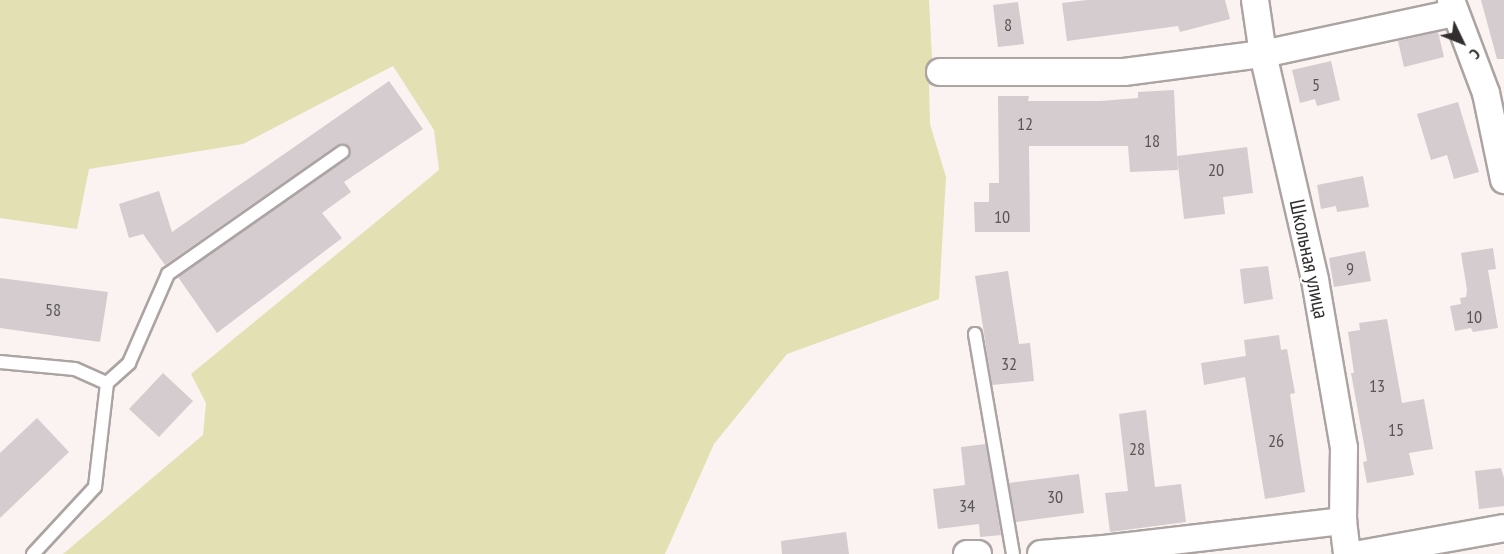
<!DOCTYPE html>
<html>
<head>
<meta charset="utf-8">
<style>
  body { margin:0 }
  #map { position:relative; width:1504px; height:554px; overflow:hidden; background:#fbf3f1; font-family:"PT Sans Narrow",sans-serif }
  div>[style] { position:absolute }
  [style*='--x'] { left:calc(var(--x)*1px); top:calc(var(--y)*1px); width:calc(var(--w)*1px); rotate:calc(var(--a)*1deg) }
  .green>* { inset:0; background:#e3e0b3 }
  .building>* { inset:0; background:#d4ccce }
  .roads { filter:drop-shadow(2px 0 #aca4a2) drop-shadow(-2px 0 #aca4a2) drop-shadow(0 2px #aca4a2) drop-shadow(0 -2px #aca4a2) }
  .lane>* { height:12px; margin:-6px; padding:0 6px; transform-origin:6px; border-radius:6px; background:#fff }
  .street>* { height:26px; margin:-13px; padding:0 13px; transform-origin:13px; border-radius:13px; background:#fff }
  span { translate:-50% -50%; white-space:nowrap; text-align:center; line-height:1.15; -webkit-text-stroke:4.5px #fff; paint-order:stroke }
  .number-label { font-size:18px; color:#5a5655 }
  .number-label span { -webkit-text-stroke-width:0 }
  .street-label { font-size:21px; color:#312e2d }
  .north { position:absolute; left:1432px; top:12px; width:60px; height:60px; -webkit-text-stroke:4px #fff; paint-order:stroke; rotate:133deg; font-size:16px; font-weight:700; line-height:24px; text-align:center; color:#312e2d }
  .north::after { content:''; display:block; margin:auto; width:21px; height:27px; background:#312e2d; clip-path:polygon(50% 0,100% 100%,50% 72%,0 100%) }
</style>
</head>
<body>
<div id="map">
  <div class="green">
    <div style="clip-path:polygon(0 0,929px 0,932px 57px,929px 85px,930px 124px,946px 177px,939px 299px,787px 354px,714px 444px,665px 554px,63px 554px,203px 435px,206px 403px,191px 374px,439px 170px,434px 130px,393px 66px,243px 144px,89px 169px,77px 229px,0 218px)"></div>
  </div>
  <div class="building">
    <div style="clip-path:polygon(1087px 0,1225px 0,1230px 19px,1180px 32px,1178px 26px,1067px 41px,1062px 3px)"></div>
    <div style="clip-path:polygon(1481px 0,1504px 0,1504px 59px,1497px 59px)"></div>
    <div style="clip-path:polygon(1018px 2px,1024px 44px,998px 47px,993px 5px)"></div>
    <div style="clip-path:polygon(1438px 32px,1444px 57px,1404px 67px,1398px 41px)"></div>
    <div style="clip-path:polygon(1331px 61px,1340px 100px,1317px 106px,1315px 99px,1300px 103px,1292px 70px)"></div>
    <div style="clip-path:polygon(389px 81px,423px 129px,344px 182px,351px 192px,322px 213px,342px 238px,217px 333px,178px 277px,347px 159px,350px 152px,348px 147px,337px 145px,165px 265px,143px 234px,129px 238px,119px 204px,159px 191px,172px 232px)"></div>
    <div style="clip-path:polygon(1174px 90px,1177px 156px,1247px 147px,1253px 193px,1223px 197px,1225px 214px,1184px 219px,1177px 156px,1178px 170px,1130px 172px,1128px 146px,1029px 146px,1030px 232px,975px 232px,974px 202px,989px 202px,989px 183px,999px 183px,998px 96px,1029px 96px,1028px 101px,1100px 101px,1138px 98px,1138px 92px)"></div>
    <div style="clip-path:polygon(1458px 102px,1479px 172px,1454px 179px,1447px 155px,1431px 160px,1417px 114px)"></div>
    <div style="clip-path:polygon(1363px 176px,1369px 207px,1337px 212px,1336px 206px,1321px 209px,1317px 185px)"></div>
    <div style="clip-path:polygon(1493px 248px,1496px 269px,1488px 270px,1498px 328px,1473px 332px,1471px 328px,1455px 331px,1450px 306px,1461px 304px,1460px 298px,1466px 297px,1467px 290px,1461px 253px)"></div>
    <div style="clip-path:polygon(1365px 251px,1371px 281px,1334px 287px,1329px 258px)"></div>
    <div style="clip-path:polygon(1268px 266px,1273px 299px,1244px 304px,1240px 269px)"></div>
    <div style="clip-path:polygon(1008px 271px,1019px 344px,1030px 343px,1034px 381px,992px 385px,975px 276px)"></div>
    <div style="clip-path:polygon(0 278px,108px 292px,100px 342px,0 328px)"></div>
    <div style="clip-path:polygon(1387px 319px,1402px 403px,1424px 399px,1433px 449px,1409px 453px,1414px 475px,1367px 483px,1363px 462px,1367px 461px,1351px 373px,1354px 373px,1348px 332px,1360px 330px,1359px 323px)"></div>
    <div style="clip-path:polygon(1279px 335px,1281px 350px,1287px 349px,1295px 393px,1290px 394px,1305px 492px,1265px 499px,1245px 377px,1204px 385px,1201px 363px,1246px 356px,1244px 340px)"></div>
    <div style="clip-path:polygon(163px 373px,193px 401px,159px 437px,129px 409px)"></div>
    <div style="clip-path:polygon(1146px 410px,1155px 487px,1181px 484px,1186px 522px,1110px 532px,1105px 493px,1128px 491px,1119px 414px)"></div>
    <div style="clip-path:polygon(37px 418px,69px 452px,0 518px,0 453px)"></div>
    <div style="clip-path:polygon(986px 444px,1001px 535px,980px 537px,979px 524px,938px 529px,933px 489px,965px 485px,961px 447px)"></div>
    <div style="clip-path:polygon(1501px 468px,1504px 478px,1504px 506px,1479px 509px,1475px 471px)"></div>
    <div style="clip-path:polygon(1079px 474px,1084px 513px,1016px 522px,1009px 483px)"></div>
    <div style="clip-path:polygon(846px 532px,849px 554px,782px 554px,781px 541px)"></div>
  </div>
  <div class="roads">
    <div class="lane">
      <div style="--x:975;--y:334;--w:223;--a:80.2"></div>
      <div style="--x:0;--y:362;--w:75;--a:5.3"></div>
      <div style="--x:75;--y:369;--w:35;--a:24"></div>
      <div style="--x:107;--y:383;--w:30;--a:-42"></div>
      <div style="--x:129;--y:363;--w:97;--a:-66.3"></div>
      <div style="--x:168;--y:274;--w:213;--a:-35"></div>
      <div style="--x:33;--y:554;--w:91;--a:-47.2"></div>
      <div style="--x:95;--y:487;--w:105;--a:-83.4"></div>
    </div>
    <div class="street">
      <div style="--x:1255;--y:0;--w:55;--a:81.6"></div>
      <div style="--x:1263;--y:54;--w:232;--a:77"></div>
      <div style="--x:1315;--y:280;--w:170;--a:80.2"></div>
      <div style="--x:1344;--y:448;--w:73;--a:90.8"></div>
      <div style="--x:1343;--y:521;--w:33;--a:83"></div>
      <div style="--x:1451;--y:0;--w:99;--a:69.4"></div>
      <div style="--x:1486;--y:93;--w:89;--a:78.3"></div>
      <div style="--x:940;--y:72;--w:184;--a:0"></div>
      <div style="--x:1124;--y:72;--w:140;--a:-7.4"></div>
      <div style="--x:1263;--y:54;--w:195;--a:-12.1"></div>
      <div style="--x:967;--y:554;--w:11;--a:0"></div>
      <div style="--x:1041;--y:554;--w:63;--a:-4.5"></div>
      <div style="--x:1104;--y:549;--w:241;--a:-6.7"></div>
      <div style="--x:1360;--y:554;--w:146;--a:-10.2"></div>
    </div>
  </div>
  <div class="number-label">
    <span style="left:1008px;top:25px">8</span>
    <span style="left:1316px;top:85px">5</span>
    <span style="left:1025px;top:124px">12</span>
    <span style="left:1152px;top:141px">18</span>
    <span style="left:1216px;top:170px">20</span>
    <span style="left:1002px;top:217px">10</span>
    <span style="left:1350px;top:269px">9</span>
    <span style="left:53px;top:310px">58</span>
    <span style="left:1474px;top:317px">10</span>
    <span style="left:1009px;top:364px">32</span>
    <span style="left:1377px;top:386px">13</span>
    <span style="left:1396px;top:430px">15</span>
    <span style="left:1276px;top:441px">26</span>
    <span style="left:1137px;top:449px">28</span>
    <span style="left:1055px;top:497px">30</span>
    <span style="left:967px;top:506px">34</span>
  </div>
  <div class="street-label">
    <span style="left:1309px;top:259px;rotate:78deg">Школьная улица</span>
  </div>
  <div class="north">С</div>
</div>
</body>
</html>
